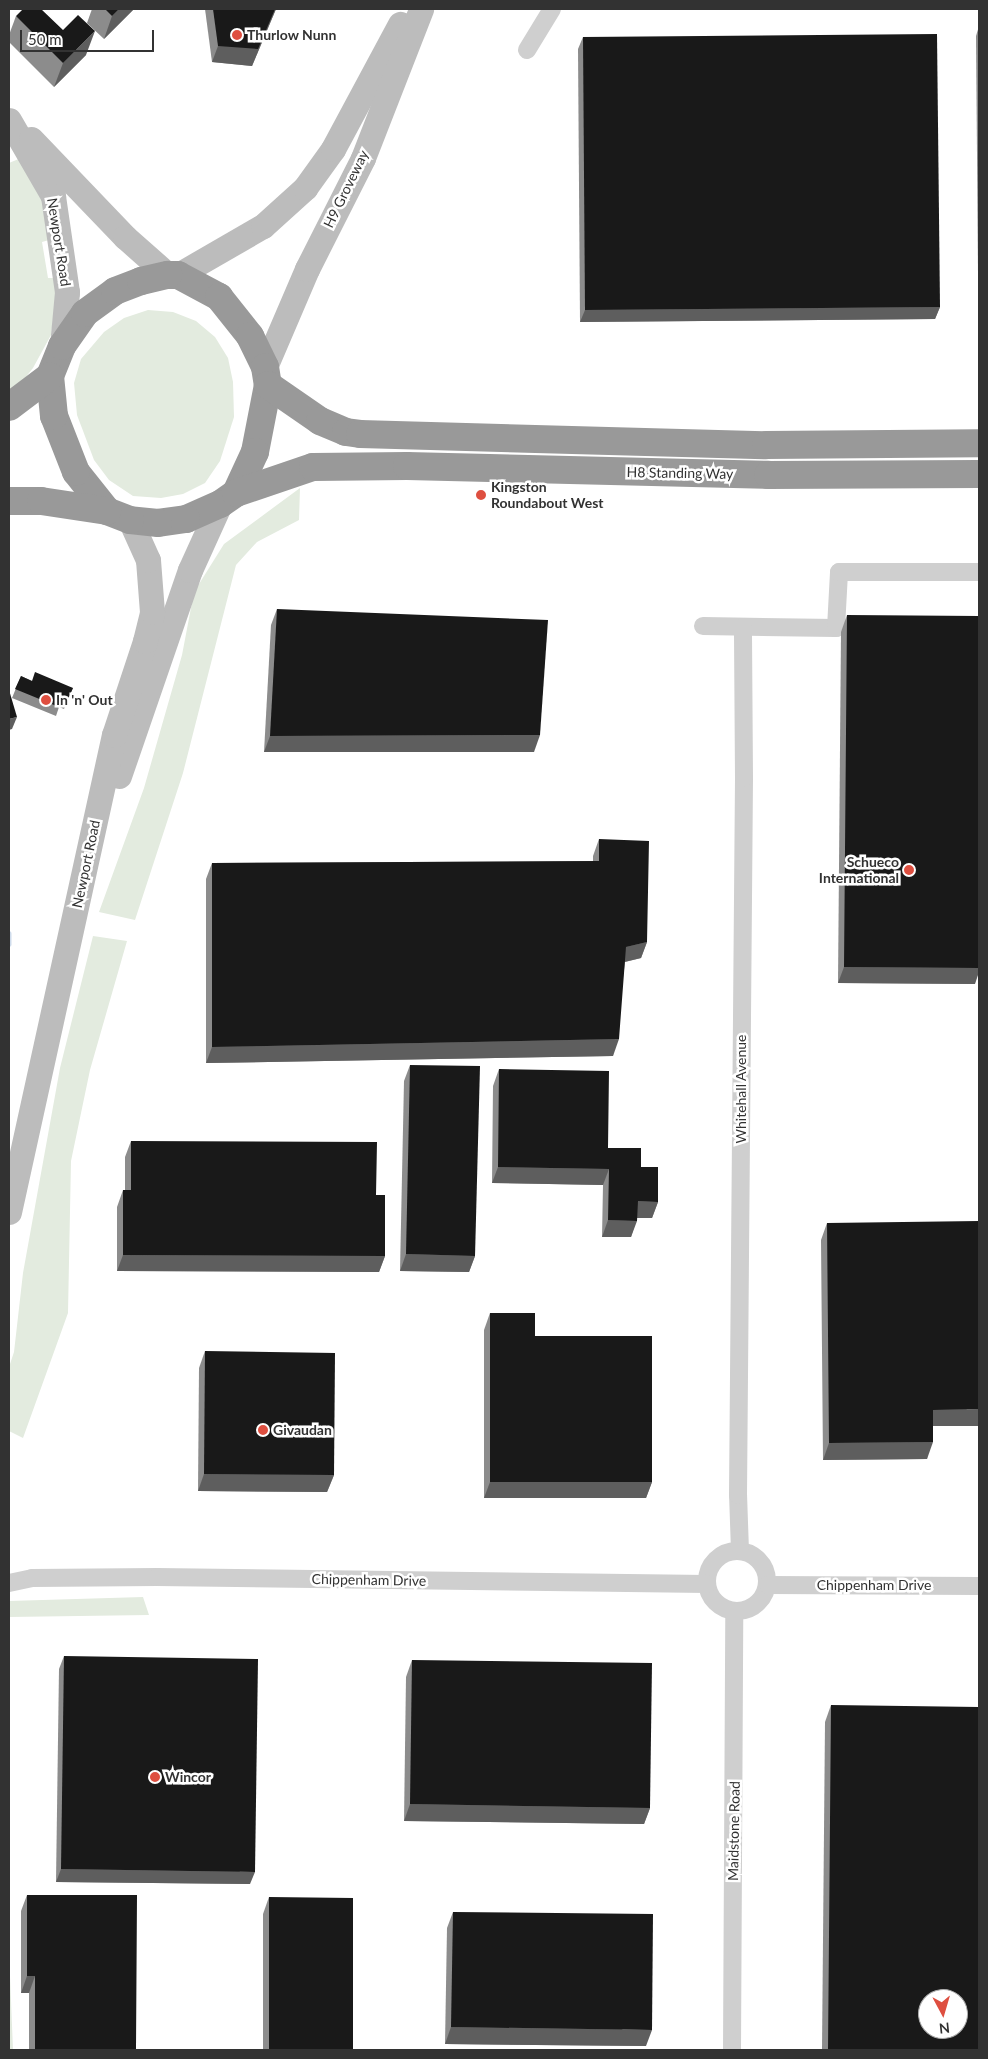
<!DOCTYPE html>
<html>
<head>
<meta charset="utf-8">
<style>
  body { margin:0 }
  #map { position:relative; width:988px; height:2059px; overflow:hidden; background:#fff; font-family:Lato,sans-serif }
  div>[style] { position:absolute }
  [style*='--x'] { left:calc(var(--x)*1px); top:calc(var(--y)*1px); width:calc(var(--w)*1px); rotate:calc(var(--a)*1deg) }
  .green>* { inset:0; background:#e3ebdf }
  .stream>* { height:5.5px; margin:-2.75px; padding:0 2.75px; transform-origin:2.75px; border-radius:2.75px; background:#cfdcec }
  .street>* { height:18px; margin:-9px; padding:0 9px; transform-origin:9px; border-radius:9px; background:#cfcfcf }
  .street>.ring { margin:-9px; padding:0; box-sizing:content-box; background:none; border:18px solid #cfcfcf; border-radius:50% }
  .secondary>* { height:25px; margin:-12.5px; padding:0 12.5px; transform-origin:12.5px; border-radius:12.5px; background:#bcbcbc }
  .highway>* { height:28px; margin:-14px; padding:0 14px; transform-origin:14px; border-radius:14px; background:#999 }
  .wall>* { inset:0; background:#8c8c8c }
  .shaded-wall>* { inset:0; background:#5e5e5e }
  .building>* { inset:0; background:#191919 }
  .dots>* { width:14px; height:14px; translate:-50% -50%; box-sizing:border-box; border:2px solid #fff; border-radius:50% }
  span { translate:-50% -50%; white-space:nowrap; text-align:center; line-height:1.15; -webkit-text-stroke:5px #fff; paint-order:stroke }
  .poi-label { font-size:14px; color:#323232; font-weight:700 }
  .left { translate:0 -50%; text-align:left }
  .right { translate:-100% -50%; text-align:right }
  .street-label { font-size:14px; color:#323232 }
  .frame { position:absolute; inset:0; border:10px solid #323232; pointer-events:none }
  .north { position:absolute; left:918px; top:1989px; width:50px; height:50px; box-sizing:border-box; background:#fff; border:1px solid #adadad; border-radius:50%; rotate:174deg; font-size:14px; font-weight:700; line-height:20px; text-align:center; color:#323232 }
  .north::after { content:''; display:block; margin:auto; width:18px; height:22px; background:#de4f40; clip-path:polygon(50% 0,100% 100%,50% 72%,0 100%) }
  .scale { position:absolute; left:20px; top:30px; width:134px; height:22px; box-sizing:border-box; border:2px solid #323232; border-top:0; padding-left:6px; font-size:15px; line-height:18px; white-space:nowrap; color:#323232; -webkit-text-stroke:4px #fff; paint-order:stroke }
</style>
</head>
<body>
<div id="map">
  <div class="green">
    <div style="clip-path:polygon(21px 158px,47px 200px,56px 238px,42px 242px,48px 278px,58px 278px,51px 335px,33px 368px,9px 398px,9px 163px)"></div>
    <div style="clip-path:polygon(148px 310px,173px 312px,196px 321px,215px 337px,228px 358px,233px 382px,234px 417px,220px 461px,205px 483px,183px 494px,161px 498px,133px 496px,109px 480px,94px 460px,77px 415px,74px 383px,81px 359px,104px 332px,124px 318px)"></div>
    <div style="clip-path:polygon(300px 488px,299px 520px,257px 542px,236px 565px,183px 773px,135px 920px,99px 912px,144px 788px,182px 655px,194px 592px,224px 544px)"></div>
    <div style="clip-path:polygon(93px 936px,127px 941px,90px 1070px,71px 1161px,68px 1313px,23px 1438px,9px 1431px,9px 1367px,14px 1352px,23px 1273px,60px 1068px)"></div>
    <div style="clip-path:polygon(143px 1597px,149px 1615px,9px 1617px,9px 1601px)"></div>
    <div style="clip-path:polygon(9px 1951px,13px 2050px,9px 2050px)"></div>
  </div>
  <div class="stream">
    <div style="--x:9;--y:934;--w:10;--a:90"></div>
  </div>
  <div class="street">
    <div style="--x:527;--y:50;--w:48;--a:-58.6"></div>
    <div style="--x:703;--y:626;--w:133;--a:0.9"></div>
    <div style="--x:836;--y:628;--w:56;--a:-86.9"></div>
    <div style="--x:839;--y:572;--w:140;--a:0"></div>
    <div class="ring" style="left:707px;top:1551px;width:42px;height:42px"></div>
    <div style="--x:740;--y:1551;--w:56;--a:-92"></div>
    <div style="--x:738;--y:1495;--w:717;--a:-89.52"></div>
    <div style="--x:744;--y:778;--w:151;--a:-90.4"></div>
    <div style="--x:9;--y:1583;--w:24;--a:-12"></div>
    <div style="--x:32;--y:1578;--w:125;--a:-0.5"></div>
    <div style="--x:157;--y:1577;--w:550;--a:0.73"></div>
    <div style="--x:768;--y:1585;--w:211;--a:0.3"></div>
    <div style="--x:732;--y:2050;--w:438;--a:-89.7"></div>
  </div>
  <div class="secondary">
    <div style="--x:9;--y:120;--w:88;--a:59.9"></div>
    <div style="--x:53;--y:196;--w:97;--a:81.7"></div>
    <div style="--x:67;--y:292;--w:54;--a:95.3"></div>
    <div style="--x:31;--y:139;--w:136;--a:46.2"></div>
    <div style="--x:125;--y:237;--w:57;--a:41.5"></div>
    <div style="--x:178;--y:275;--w:98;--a:-30"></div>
    <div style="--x:263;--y:226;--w:57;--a:-42.1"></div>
    <div style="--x:305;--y:188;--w:48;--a:-54.3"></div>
    <div style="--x:333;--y:149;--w:142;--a:-61.8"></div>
    <div style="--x:265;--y:367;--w:107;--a:-66.8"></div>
    <div style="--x:307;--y:269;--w:124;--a:-63.2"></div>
    <div style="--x:363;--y:158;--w:160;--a:-68.7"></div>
    <div style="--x:119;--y:776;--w:218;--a:-71"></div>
    <div style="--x:190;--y:570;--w:72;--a:-65.6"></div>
    <div style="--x:9;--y:1212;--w:488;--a:-77.6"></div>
    <div style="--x:114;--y:735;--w:99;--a:-71.7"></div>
    <div style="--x:145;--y:641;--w:30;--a:-76"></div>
    <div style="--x:152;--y:612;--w:52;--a:-94.4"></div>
    <div style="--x:148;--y:560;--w:44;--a:-114.2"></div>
  </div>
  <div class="highway">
    <div style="--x:168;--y:275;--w:10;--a:0"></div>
    <div style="--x:178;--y:275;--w:47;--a:28.2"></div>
    <div style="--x:219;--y:297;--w:50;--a:51.5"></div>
    <div style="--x:250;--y:336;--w:34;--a:64"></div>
    <div style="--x:265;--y:367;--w:18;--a:81"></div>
    <div style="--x:268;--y:385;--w:68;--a:101"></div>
    <div style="--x:255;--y:452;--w:45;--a:114.9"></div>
    <div style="--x:236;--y:493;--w:19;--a:145"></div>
    <div style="--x:220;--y:504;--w:37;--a:156"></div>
    <div style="--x:186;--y:519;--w:28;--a:172"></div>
    <div style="--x:158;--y:523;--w:28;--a:-174"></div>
    <div style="--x:130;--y:520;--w:25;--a:-159"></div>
    <div style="--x:107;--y:511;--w:50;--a:-128.5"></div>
    <div style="--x:76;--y:472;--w:60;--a:-111.4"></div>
    <div style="--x:54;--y:416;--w:40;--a:-95.7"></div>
    <div style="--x:50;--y:376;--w:32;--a:-68"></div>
    <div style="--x:62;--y:346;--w:40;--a:-55.1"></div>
    <div style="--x:85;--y:313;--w:37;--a:-36"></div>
    <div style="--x:115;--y:291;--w:28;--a:-21"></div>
    <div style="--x:141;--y:281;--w:28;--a:-13"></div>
    <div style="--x:268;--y:385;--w:63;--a:34.7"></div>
    <div style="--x:320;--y:421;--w:28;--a:23"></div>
    <div style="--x:346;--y:432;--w:14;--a:8"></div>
    <div style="--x:360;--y:434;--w:406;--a:1.6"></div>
    <div style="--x:766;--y:445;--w:213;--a:-0.5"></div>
    <div style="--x:9;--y:407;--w:51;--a:-37.1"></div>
    <div style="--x:236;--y:493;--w:81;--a:-18.7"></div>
    <div style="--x:313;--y:467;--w:94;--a:-0.6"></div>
    <div style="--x:407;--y:466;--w:361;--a:1.4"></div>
    <div style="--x:768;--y:475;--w:211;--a:-0.3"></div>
    <div style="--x:9;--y:501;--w:32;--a:0"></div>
    <div style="--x:41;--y:501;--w:67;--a:8.6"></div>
  </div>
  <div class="wall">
    <div style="clip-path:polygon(92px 9px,134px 9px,104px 39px,87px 23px)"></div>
    <div style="clip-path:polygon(205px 9px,276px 9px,252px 66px,212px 62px)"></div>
    <div style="clip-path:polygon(16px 16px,86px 55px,54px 87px,9px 42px,9px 35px)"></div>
    <div style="clip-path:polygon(979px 26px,979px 274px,978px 274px,976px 36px)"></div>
    <div style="clip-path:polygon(583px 37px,940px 307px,935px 319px,580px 322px,578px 49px)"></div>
    <div style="clip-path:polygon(277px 609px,534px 752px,264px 752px,271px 625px)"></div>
    <div style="clip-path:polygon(847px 615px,978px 780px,975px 984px,838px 983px,841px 632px)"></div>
    <div style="clip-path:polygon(21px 676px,32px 681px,73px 688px,64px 709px,59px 707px,56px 716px,12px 698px)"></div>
    <div style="clip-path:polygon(599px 839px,647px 942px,641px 958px,625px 962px,613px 1056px,206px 1063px,206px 879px,212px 863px,593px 861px,593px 856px)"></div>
    <div style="clip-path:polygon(410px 1065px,475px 1256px,469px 1272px,400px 1271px,404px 1081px)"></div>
    <div style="clip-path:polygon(499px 1069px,608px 1148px,658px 1202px,652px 1218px,637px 1218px,631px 1237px,602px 1237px,603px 1185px,492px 1183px,493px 1086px)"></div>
    <div style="clip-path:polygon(131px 1141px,376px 1195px,385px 1256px,379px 1272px,117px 1271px,117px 1207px,123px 1190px,125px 1190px,125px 1157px)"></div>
    <div style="clip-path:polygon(827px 1223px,979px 1426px,933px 1426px,927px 1459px,823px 1460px,821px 1240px)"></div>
    <div style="clip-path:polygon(490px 1313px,535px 1336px,652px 1482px,646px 1498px,484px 1498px,484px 1330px)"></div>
    <div style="clip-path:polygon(205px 1351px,334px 1475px,327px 1492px,198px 1491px,199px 1368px)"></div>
    <div style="clip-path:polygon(64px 1656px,250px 1884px,56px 1882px,59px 1669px)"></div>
    <div style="clip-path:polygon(412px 1660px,650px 1808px,644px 1824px,404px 1821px,406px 1677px)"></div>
    <div style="clip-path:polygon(831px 1705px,979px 2050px,822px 2050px,825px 1722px)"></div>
    <div style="clip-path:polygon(27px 1895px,136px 2050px,29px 2050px,29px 1993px,21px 1993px,21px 1911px)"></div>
    <div style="clip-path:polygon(269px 1897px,353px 2050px,263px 2050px,263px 1914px)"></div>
    <div style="clip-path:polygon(453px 1912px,646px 2046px,445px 2044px,447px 1928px)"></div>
  </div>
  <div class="shaded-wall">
    <div style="clip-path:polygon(119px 9px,134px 9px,104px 39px,112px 16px)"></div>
    <div style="clip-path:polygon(275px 9px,276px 9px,252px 66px,212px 62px,218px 46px)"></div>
    <div style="clip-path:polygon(95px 31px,86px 55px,54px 87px,63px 63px)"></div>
    <div style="clip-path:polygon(940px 307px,935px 319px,580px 322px,585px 310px)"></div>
    <div style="clip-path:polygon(17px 717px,12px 729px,9px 730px,9px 719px)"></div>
    <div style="clip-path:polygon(540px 735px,534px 752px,264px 752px,270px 736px)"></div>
    <div style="clip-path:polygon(647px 942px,641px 958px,620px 963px,626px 947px)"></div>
    <div style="clip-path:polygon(844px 967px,979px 968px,979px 972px,975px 984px,838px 983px)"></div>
    <div style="clip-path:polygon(619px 1039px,613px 1056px,206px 1063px,212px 1047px)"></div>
    <div style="clip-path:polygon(498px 1167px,609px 1169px,603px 1185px,492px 1183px)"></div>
    <div style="clip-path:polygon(638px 1201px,658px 1202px,652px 1218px,632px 1218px)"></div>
    <div style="clip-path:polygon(608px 1220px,637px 1221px,631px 1237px,602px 1237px)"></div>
    <div style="clip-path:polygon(406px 1254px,475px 1256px,469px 1272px,400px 1271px)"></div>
    <div style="clip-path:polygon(123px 1255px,385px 1256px,379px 1272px,117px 1271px)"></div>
    <div style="clip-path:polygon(979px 1409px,979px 1426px,927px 1426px,933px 1410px)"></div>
    <div style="clip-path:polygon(933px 1442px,927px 1459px,823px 1460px,829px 1443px)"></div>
    <div style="clip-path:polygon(204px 1474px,334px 1475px,327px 1492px,198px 1491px)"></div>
    <div style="clip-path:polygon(490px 1482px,652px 1482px,646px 1498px,484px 1498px)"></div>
    <div style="clip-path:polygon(410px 1804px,650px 1808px,644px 1824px,404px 1821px)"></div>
    <div style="clip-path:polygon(61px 1869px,255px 1872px,250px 1884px,56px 1882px)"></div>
    <div style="clip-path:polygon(27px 1976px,35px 1976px,29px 1993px,21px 1993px)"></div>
    <div style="clip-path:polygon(451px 2027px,652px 2030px,646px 2046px,445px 2044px)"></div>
  </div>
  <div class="building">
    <div style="clip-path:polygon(23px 9px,41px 9px,63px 30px,78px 15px,95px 31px,63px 63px,16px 16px)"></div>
    <div style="clip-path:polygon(105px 9px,119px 9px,112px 16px)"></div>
    <div style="clip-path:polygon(213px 9px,275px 9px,258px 49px,218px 46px)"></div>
    <div style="clip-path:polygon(937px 34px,940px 307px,585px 310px,583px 37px)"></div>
    <div style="clip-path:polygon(277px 609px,548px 620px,540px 735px,270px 736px)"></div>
    <div style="clip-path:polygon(847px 615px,979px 616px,978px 780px,979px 780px,979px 968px,844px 967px)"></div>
    <div style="clip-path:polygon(35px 672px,73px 688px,67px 701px,62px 699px,59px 707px,15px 689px,21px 676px,32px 681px)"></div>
    <div style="clip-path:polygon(9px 690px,17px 717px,9px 719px)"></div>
    <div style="clip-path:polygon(599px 839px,649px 841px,647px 942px,626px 947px,619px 1039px,212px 1047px,212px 863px,599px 861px)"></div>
    <div style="clip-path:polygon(410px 1065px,480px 1066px,475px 1256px,406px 1254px)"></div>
    <div style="clip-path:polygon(499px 1069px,609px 1071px,608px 1148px,641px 1148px,641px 1167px,658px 1167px,658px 1202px,638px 1201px,637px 1221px,608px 1220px,609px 1169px,498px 1167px)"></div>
    <div style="clip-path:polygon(131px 1141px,377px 1142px,376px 1195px,385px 1195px,385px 1256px,123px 1255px,123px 1190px,131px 1190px)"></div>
    <div style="clip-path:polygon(979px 1221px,979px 1409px,933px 1410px,933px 1442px,829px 1443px,827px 1223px)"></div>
    <div style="clip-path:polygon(490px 1313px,535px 1313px,535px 1336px,652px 1336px,652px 1482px,490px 1482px)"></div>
    <div style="clip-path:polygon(205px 1351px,335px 1353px,334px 1475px,204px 1474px)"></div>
    <div style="clip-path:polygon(64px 1656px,258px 1659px,255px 1872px,61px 1869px)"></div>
    <div style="clip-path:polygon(412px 1660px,652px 1663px,650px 1808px,410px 1804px)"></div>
    <div style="clip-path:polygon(evenodd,831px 1705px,979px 1707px,979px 2050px,828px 2050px,831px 1705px,928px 1999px,958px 1999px,958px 2029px,928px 2029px,928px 1999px)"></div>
    <div style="clip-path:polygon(27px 1895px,137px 1895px,136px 2050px,35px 2050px,35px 1976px,27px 1976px)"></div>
    <div style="clip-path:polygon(269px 1897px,353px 1898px,353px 2050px,269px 2050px)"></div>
    <div style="clip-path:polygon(453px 1912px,653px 1914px,652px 2030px,451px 2027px)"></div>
  </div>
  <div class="dots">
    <div style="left:237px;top:35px;background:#de4f40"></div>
    <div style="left:481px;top:495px;background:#de4f40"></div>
    <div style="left:46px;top:700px;background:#de4f40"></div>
    <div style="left:909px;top:870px;background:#de4f40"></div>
    <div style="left:263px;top:1430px;background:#de4f40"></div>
    <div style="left:155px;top:1777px;background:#de4f40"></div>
  </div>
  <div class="poi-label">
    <span class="left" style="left:247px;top:35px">Thurlow Nunn</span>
    <span class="left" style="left:491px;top:495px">Kingston<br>Roundabout West</span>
    <span class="left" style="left:56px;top:700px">In 'n' Out</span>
    <span class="right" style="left:899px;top:870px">Schueco<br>International</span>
    <span class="left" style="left:273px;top:1430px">Givaudan</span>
    <span class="left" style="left:165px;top:1777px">Wincor</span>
  </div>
  <div class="street-label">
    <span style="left:346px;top:189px;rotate:-64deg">H9 Groveway</span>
    <span style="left:59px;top:242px;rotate:81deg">Newport Road</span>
    <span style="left:680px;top:473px;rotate:1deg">H8 Standing Way</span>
    <span style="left:86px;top:864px;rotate:-78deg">Newport Road</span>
    <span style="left:741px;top:1089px;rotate:-90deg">Whitehall Avenue</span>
    <span style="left:369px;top:1580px;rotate:1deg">Chippenham Drive</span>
    <span style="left:874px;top:1585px">Chippenham Drive</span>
    <span style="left:734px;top:1831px;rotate:-89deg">Maidstone Road</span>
  </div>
  <div class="frame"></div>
  <div class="north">N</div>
  <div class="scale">50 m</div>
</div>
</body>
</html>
